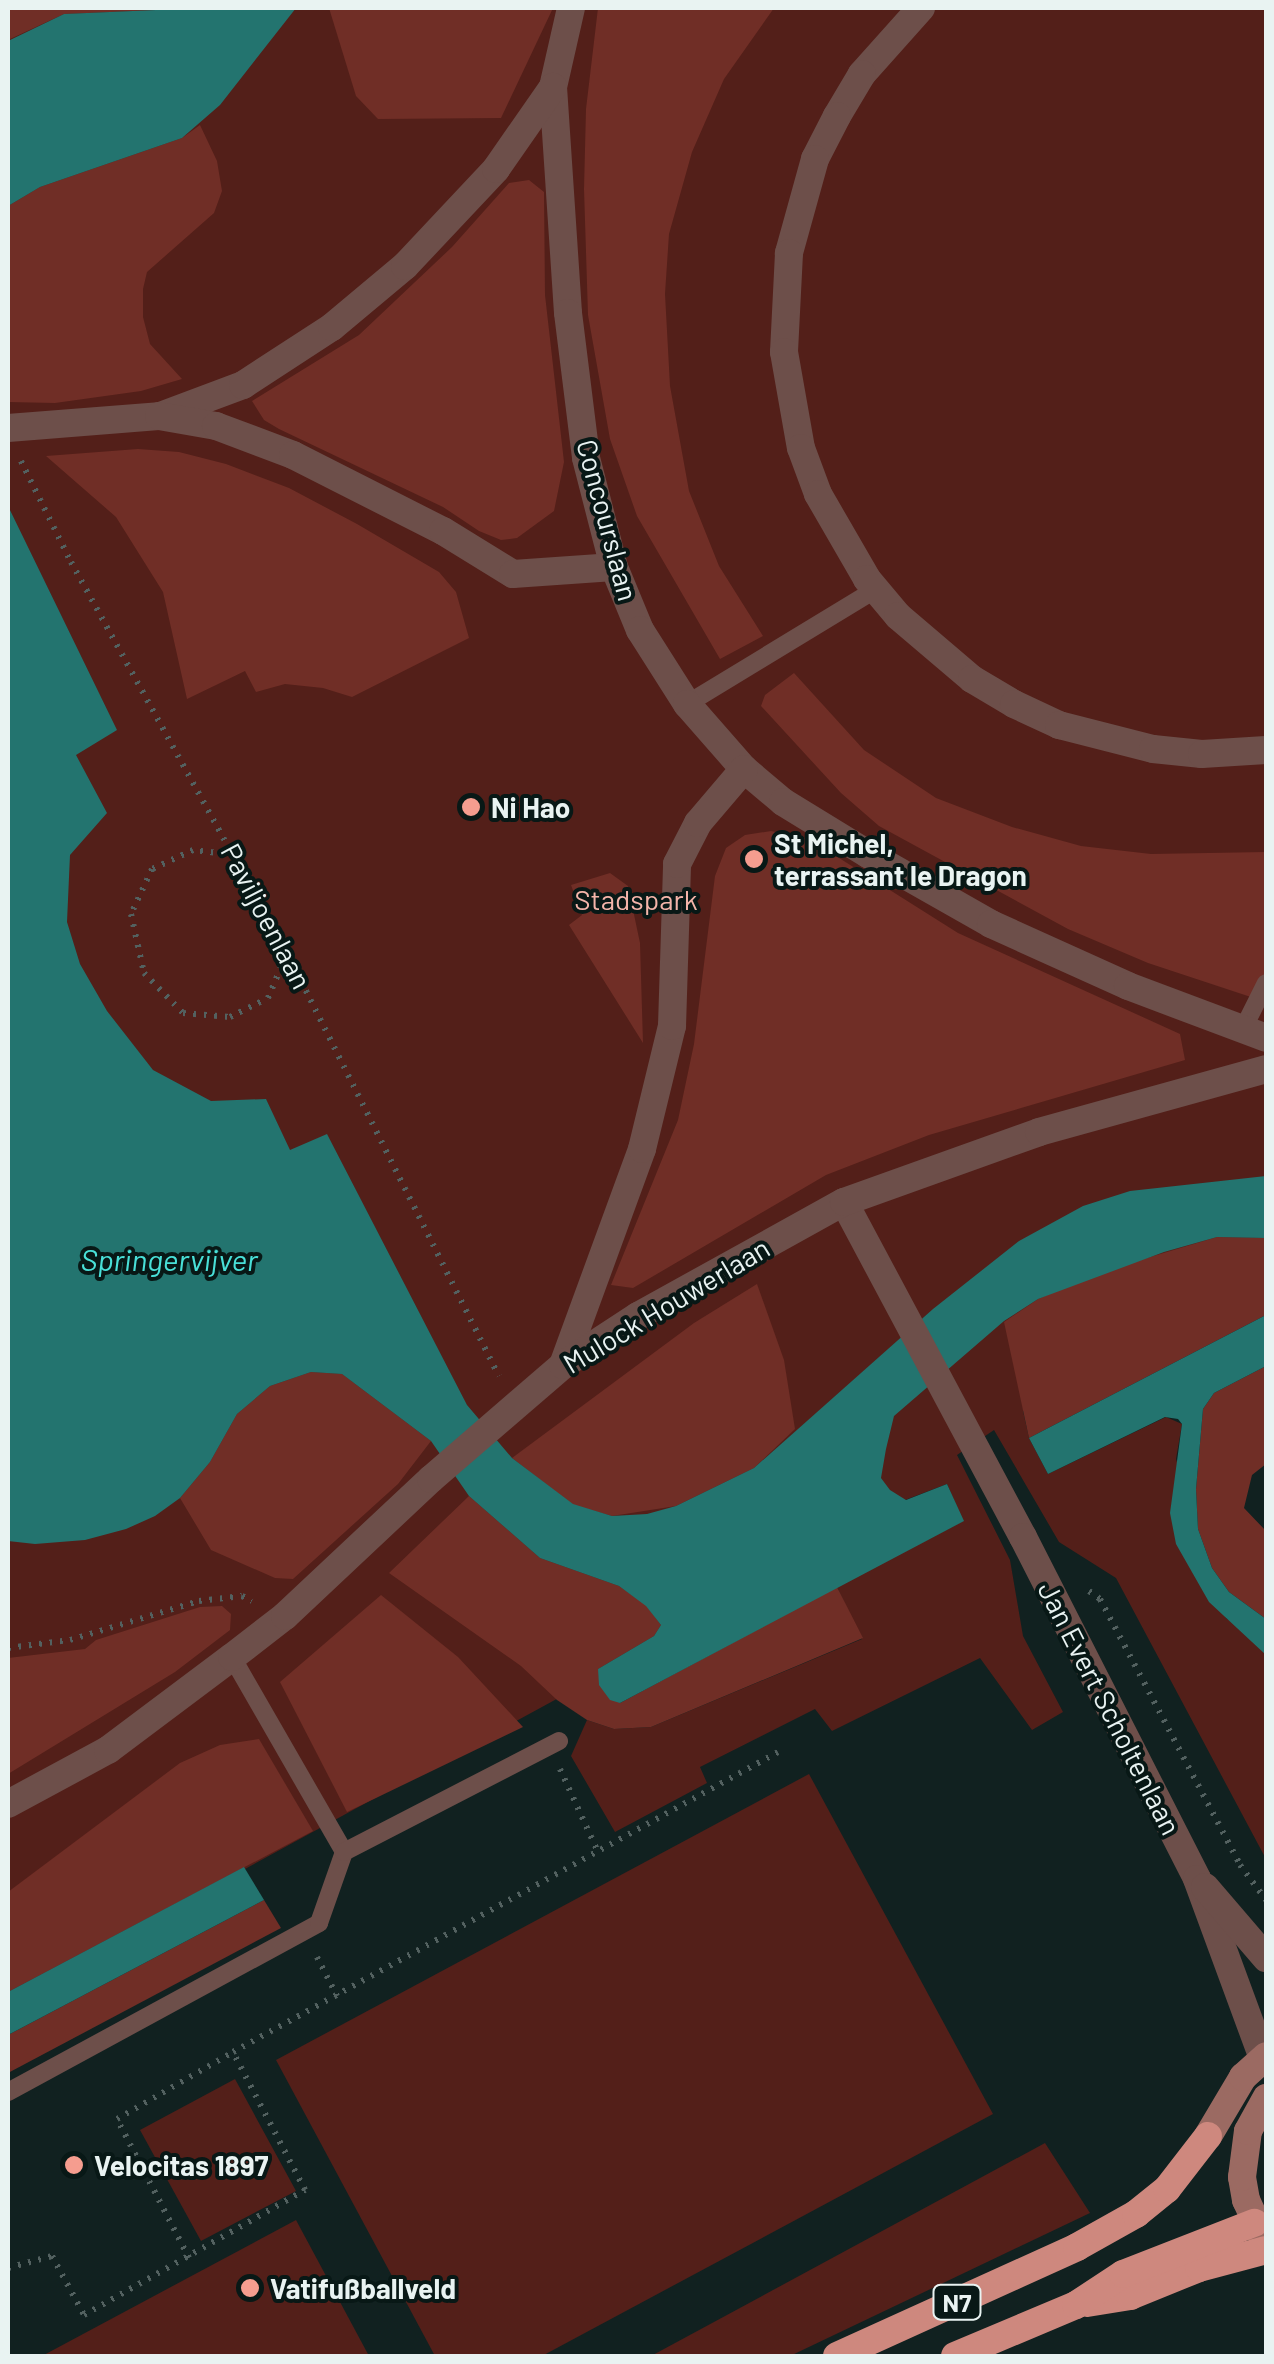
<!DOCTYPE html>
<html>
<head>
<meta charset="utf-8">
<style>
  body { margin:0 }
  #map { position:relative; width:1274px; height:2364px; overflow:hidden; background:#112120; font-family:Barlow,sans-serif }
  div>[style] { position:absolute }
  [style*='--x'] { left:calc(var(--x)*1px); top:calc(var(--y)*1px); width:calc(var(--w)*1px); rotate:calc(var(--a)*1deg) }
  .green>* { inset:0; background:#531f19 }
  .forest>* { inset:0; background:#702e26 }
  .water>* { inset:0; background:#23746f }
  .path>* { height:6px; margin-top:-3px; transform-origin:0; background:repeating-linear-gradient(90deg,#536160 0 2.5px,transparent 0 10.5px) }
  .service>* { height:18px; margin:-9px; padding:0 9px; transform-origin:9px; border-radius:9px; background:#6d4f4a }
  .pedestrian>* { height:28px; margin:-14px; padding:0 14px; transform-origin:14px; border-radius:14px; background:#6d4f4a }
  .minor>* { height:28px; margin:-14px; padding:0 14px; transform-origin:14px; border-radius:14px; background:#6d4f4a }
  .secondary>* { height:28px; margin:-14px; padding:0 14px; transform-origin:14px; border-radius:14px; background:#9b6a62 }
  .trunk>* { height:28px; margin:-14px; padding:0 14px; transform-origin:14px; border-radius:14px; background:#ce887e }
  .dots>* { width:28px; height:28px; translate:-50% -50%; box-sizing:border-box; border:5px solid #081816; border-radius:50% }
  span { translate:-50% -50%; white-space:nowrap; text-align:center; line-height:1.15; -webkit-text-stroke:8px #081816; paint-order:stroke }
  .shield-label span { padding:2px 8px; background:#081816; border:2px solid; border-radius:8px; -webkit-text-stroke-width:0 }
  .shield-label { font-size:25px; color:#e9f3f2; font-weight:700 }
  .street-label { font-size:28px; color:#e9f3f2 }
  .poi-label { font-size:28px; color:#e9f3f2; font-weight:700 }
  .left { translate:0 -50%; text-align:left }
  .park-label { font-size:28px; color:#f4b5aa }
  .water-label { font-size:30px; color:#49e0d8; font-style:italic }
  .frame { position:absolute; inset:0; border:10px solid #e9f3f2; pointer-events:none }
</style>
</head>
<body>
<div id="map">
  <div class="green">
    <div style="clip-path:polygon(8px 8px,1266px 8px,1266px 1248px,1023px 1411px,1029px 1438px,1048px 1474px,1166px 1417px,1182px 1424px,1176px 1459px,1226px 1618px,1248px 1634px,1266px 1655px,1266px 1859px,1116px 1578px,1059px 1542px,994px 1430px,957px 1455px,1010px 1560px,1023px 1636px,1063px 1712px,1032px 1730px,980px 1658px,832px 1731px,815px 1709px,700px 1767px,707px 1783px,615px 1832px,571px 1756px,587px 1720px,614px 1729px,651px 1727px,862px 1639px,837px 1587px,963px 1521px,947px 1484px,905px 1500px,744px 1597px,8px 1998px)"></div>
    <div style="clip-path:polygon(809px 1774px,993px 2114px,542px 2356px,435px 2356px,276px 2060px)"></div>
    <div style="clip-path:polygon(235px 2079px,296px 2191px,201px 2241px,140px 2130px)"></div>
    <div style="clip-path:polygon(1045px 2143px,1090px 2213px,790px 2356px,651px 2356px)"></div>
    <div style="clip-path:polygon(296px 2220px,369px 2356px,42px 2356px)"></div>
  </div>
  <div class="forest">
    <div style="clip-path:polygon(8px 8px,202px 8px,64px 14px,10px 39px)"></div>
    <div style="clip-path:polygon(329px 8px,553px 8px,501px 118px,378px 119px,356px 96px)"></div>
    <div style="clip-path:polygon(598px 8px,774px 8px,724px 79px,692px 152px,669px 234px,665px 294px,670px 386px,689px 491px,719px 566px,763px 636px,720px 659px,637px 516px,610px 439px,588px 315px,584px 189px,586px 109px)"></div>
    <div style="clip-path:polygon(200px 125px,217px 161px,222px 191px,214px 213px,147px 272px,143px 289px,143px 317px,150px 344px,182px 379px,141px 391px,55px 403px,8px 402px,8px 206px,40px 187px,182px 138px)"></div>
    <div style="clip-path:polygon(529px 180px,544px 192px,545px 295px,564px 462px,554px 511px,517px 538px,501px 540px,479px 531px,443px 507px,279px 429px,264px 420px,252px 401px,359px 335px,452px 247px,509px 183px)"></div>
    <div style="clip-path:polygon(138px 449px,179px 452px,226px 464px,289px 488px,357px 524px,439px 572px,456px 592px,469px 638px,352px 697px,323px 688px,285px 684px,256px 692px,245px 671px,187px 699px,163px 592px,116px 517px,46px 456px)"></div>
    <div style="clip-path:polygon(794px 673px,864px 750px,936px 798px,1012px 827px,1081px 846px,1151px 854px,1266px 852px,1266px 1002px,1148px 963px,1068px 929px,879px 826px,841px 793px,761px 706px,765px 695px)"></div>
    <div style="clip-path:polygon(771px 831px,809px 839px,958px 933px,1180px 1034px,1185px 1060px,929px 1135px,826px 1175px,633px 1288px,611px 1285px,678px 1120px,694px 1044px,715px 876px,726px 848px,745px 835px)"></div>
    <div style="clip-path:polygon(610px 873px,628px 886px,640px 943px,643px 1043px,569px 925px,582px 915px,571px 885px)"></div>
    <div style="clip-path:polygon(1217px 1237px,1266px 1238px,1266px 1315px,1029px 1438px,1004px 1322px,1038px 1299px,1100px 1272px)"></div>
    <div style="clip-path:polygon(757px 1284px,784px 1360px,795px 1429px,754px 1468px,676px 1506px,612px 1516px,573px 1505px,512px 1458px,694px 1323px)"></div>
    <div style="clip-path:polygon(1266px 1366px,1266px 1464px,1252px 1475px,1244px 1508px,1266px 1531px,1266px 1619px,1229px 1592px,1212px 1568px,1198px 1529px,1196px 1489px,1203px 1409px,1214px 1393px)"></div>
    <div style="clip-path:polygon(311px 1372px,342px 1374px,431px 1441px,398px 1484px,293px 1579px,275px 1578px,211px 1550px,180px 1498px,210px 1462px,237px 1414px,270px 1386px)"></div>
    <div style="clip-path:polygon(469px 1496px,540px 1558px,619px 1586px,646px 1605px,661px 1625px,654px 1636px,598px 1669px,620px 1703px,837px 1587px,863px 1638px,651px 1727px,614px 1729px,587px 1720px,557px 1700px,521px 1666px,389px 1573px)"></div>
    <div style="clip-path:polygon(381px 1595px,458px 1657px,523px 1727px,347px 1812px,280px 1682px)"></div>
    <div style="clip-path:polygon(222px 1606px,231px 1614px,230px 1630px,175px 1672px,8px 1774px,8px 1658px,85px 1649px,96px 1640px,200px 1607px)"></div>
    <div style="clip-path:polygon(259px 1739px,313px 1831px,8px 1992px,8px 1892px,180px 1763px,220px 1745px)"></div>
    <div style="clip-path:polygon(264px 1900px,281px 1928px,8px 2073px,8px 2035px)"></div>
  </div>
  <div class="water">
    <div style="clip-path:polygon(202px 8px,296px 8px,220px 105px,182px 138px,40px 187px,8px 206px,8px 41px,64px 14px)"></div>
    <div style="clip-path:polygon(8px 506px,117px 730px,76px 755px,107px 813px,70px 855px,67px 922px,80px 964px,107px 1011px,153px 1070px,211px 1101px,266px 1099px,290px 1150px,327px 1134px,467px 1405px,512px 1458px,573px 1504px,612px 1516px,647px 1514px,676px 1506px,754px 1468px,933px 1309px,1019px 1241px,1083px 1206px,1130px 1191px,1266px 1176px,1266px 1238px,1217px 1237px,1164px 1252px,1038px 1299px,1004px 1321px,894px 1416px,886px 1449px,881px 1478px,890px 1490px,906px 1500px,947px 1484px,964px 1521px,620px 1703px,610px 1700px,599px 1685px,598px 1669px,654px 1636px,661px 1625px,646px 1606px,619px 1586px,540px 1558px,469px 1496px,431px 1441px,342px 1374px,311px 1372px,270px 1386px,237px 1414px,210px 1462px,180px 1498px,155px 1516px,126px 1529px,85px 1540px,35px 1544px,8px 1541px)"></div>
    <div style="clip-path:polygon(1266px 1315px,1266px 1366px,1214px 1393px,1203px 1409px,1196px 1489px,1198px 1529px,1212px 1568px,1229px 1592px,1266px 1619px,1266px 1655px,1209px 1602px,1176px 1544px,1170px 1513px,1182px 1424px,1178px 1419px,1165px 1417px,1048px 1474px,1029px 1438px)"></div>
    <div style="clip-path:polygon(244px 1867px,264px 1900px,8px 2035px,8px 1992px)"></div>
  </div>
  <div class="path">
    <div style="--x:21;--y:461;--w:113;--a:63.7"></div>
    <div style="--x:71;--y:562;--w:447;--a:61.1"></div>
    <div style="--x:287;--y:953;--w:473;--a:63.4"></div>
    <div style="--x:234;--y:855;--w:41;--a:-173"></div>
    <div style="--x:193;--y:850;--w:45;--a:155.1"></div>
    <div style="--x:152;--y:869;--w:50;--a:115"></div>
    <div style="--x:131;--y:914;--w:60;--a:77.6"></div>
    <div style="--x:144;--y:973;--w:56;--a:45.7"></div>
    <div style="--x:183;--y:1013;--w:47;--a:4.9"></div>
    <div style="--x:230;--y:1017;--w:42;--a:-26.6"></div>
    <div style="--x:268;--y:998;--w:49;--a:-67.1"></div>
    <div style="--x:1089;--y:1591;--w:14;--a:36"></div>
    <div style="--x:1100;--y:1599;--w:301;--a:62.2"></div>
    <div style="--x:1240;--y:1865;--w:44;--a:53.4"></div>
    <div style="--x:8;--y:1648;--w:63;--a:-7.4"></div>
    <div style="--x:70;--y:1640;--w:135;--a:-16.8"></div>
    <div style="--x:199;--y:1601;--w:43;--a:-6.6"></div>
    <div style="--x:242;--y:1596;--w:11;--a:27"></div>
    <div style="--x:560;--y:1769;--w:94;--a:65.4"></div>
    <div style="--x:317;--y:1957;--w:44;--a:62.9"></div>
    <div style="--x:189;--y:2258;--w:157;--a:-117.4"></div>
    <div style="--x:117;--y:2119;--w:134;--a:-30"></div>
    <div style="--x:8;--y:2268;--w:46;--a:-15.3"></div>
    <div style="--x:52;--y:2256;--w:67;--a:61.5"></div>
    <div style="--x:84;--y:2315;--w:254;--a:-29.5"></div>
    <div style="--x:305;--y:2190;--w:156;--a:-117.6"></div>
    <div style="--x:233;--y:2052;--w:622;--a:-28.83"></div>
  </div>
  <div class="service">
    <div style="--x:687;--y:704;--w:221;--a:-31.3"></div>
    <div style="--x:1243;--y:1029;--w:51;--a:-63.4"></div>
    <div style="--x:232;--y:1657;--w:225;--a:60.1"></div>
    <div style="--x:8;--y:2092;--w:354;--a:-28.5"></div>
    <div style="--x:319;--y:1923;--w:75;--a:-70.6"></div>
    <div style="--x:344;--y:1852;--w:242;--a:-27.3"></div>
  </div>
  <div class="pedestrian">
    <div style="--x:921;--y:8;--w:89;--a:131.8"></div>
    <div style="--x:862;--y:74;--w:49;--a:120.8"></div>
    <div style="--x:837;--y:116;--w:48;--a:117.1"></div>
    <div style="--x:815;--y:159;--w:98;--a:105.5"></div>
    <div style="--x:789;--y:253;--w:99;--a:92.9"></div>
    <div style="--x:784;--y:352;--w:97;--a:80"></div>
    <div style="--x:801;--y:448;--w:49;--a:69.7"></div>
    <div style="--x:818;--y:494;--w:98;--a:60"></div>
    <div style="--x:867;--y:579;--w:48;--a:50"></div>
    <div style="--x:898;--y:616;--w:97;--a:40.4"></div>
    <div style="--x:972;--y:679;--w:49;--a:30.8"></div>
    <div style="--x:1014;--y:704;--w:50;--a:25"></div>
    <div style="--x:1059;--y:725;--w:97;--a:14.3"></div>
    <div style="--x:1153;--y:749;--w:49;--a:5.8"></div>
    <div style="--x:1202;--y:754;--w:64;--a:-3.6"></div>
  </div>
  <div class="minor">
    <div style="--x:571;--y:8;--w:81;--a:102.8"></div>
    <div style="--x:553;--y:87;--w:226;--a:86.2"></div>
    <div style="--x:568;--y:313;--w:146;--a:82.9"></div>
    <div style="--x:586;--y:458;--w:113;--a:75.6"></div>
    <div style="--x:614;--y:567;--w:68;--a:67.6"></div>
    <div style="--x:640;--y:630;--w:88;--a:57.6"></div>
    <div style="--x:687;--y:704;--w:86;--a:48.8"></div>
    <div style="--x:744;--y:769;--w:51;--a:40.2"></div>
    <div style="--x:783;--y:802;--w:100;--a:31.5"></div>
    <div style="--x:868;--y:854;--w:142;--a:29.6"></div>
    <div style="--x:991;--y:924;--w:150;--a:24.3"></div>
    <div style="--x:1128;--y:986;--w:147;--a:20.6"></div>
    <div style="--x:160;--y:416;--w:89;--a:-20.5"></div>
    <div style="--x:243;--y:385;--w:106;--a:-33.1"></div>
    <div style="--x:332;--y:327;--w:95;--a:-39.9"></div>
    <div style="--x:405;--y:266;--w:133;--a:-46.8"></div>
    <div style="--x:496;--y:169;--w:100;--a:-55.2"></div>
    <div style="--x:8;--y:428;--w:151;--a:-4.5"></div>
    <div style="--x:159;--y:416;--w:58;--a:10"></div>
    <div style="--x:216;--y:426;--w:82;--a:20.6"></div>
    <div style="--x:293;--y:455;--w:168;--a:26.9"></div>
    <div style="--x:443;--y:531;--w:82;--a:31.6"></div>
    <div style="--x:513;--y:574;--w:101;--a:-4"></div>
    <div style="--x:844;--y:1202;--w:380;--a:61.9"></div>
    <div style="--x:1023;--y:1537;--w:384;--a:63"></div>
    <div style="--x:1197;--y:1879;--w:191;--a:69.8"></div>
    <div style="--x:563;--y:1365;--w:230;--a:-69.9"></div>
    <div style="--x:642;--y:1149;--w:127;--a:-76.3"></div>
    <div style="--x:672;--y:1026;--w:162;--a:-88.2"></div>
    <div style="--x:677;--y:864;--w:46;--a:-62.9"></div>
    <div style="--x:698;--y:823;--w:71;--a:-49.6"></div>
    <div style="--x:8;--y:1804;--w:114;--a:-28.4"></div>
    <div style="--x:108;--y:1750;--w:155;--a:-36.9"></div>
    <div style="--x:232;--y:1657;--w:67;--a:-37.7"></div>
    <div style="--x:285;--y:1616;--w:200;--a:-43.2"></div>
    <div style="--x:431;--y:1479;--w:174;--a:-40.8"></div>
    <div style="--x:563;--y:1365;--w:90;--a:-33.2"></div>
    <div style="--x:638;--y:1316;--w:235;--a:-29"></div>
    <div style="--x:844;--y:1202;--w:207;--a:-19.7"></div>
    <div style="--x:1039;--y:1132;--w:236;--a:-15.5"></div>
    <div style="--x:1205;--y:1887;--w:94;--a:49.3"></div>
  </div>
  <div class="secondary">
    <div style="--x:1208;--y:2136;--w:69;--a:-59.3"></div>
    <div style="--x:1243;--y:2077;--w:31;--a:-42"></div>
    <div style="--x:1265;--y:2241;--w:45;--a:-114.9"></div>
    <div style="--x:1246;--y:2200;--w:23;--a:-100"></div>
    <div style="--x:1242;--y:2177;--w:46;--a:-82.6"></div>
    <div style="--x:1248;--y:2131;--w:38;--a:-61"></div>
  </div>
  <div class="trunk">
    <div style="--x:1087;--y:2303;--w:44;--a:-9.2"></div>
    <div style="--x:1130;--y:2296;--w:74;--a:-22.1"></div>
    <div style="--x:1199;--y:2268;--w:69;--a:-15"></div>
    <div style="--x:837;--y:2356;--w:264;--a:-24.4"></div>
    <div style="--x:1077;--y:2247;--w:68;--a:-29.2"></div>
    <div style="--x:1136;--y:2214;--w:40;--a:-39"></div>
    <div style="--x:1167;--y:2189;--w:67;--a:-52.3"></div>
    <div style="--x:955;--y:2356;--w:131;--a:-22.9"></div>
    <div style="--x:1076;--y:2305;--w:56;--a:-33.4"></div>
    <div style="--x:1123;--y:2274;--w:141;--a:-21.3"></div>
  </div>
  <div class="dots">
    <div style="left:471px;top:807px;background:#f59d8f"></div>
    <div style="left:754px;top:859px;background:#f59d8f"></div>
    <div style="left:74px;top:2165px;background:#f59d8f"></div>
    <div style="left:250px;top:2288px;background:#f59d8f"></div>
  </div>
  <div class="shield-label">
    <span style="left:957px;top:2302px">N7</span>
  </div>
  <div class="street-label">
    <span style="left:608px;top:520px;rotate:75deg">Concourslaan</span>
    <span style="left:267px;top:916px;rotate:62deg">Paviljoenlaan</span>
    <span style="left:666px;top:1305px;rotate:-31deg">Mulock Houwerlaan</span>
    <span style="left:1110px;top:1708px;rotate:63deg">Jan Evert Scholtenlaan</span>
  </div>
  <div class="poi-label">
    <span class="left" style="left:491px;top:807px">Ni Hao</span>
    <span class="left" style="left:774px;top:859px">St Michel,<br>terrassant le Dragon</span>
    <span class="left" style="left:94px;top:2165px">Velocitas 1897</span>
    <span class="left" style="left:270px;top:2288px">Vatifußballveld</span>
  </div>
  <div class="park-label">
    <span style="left:636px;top:899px">Stadspark</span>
  </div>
  <div class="water-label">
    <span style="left:169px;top:1259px">Springervijver</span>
  </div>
  <div class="frame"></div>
</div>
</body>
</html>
